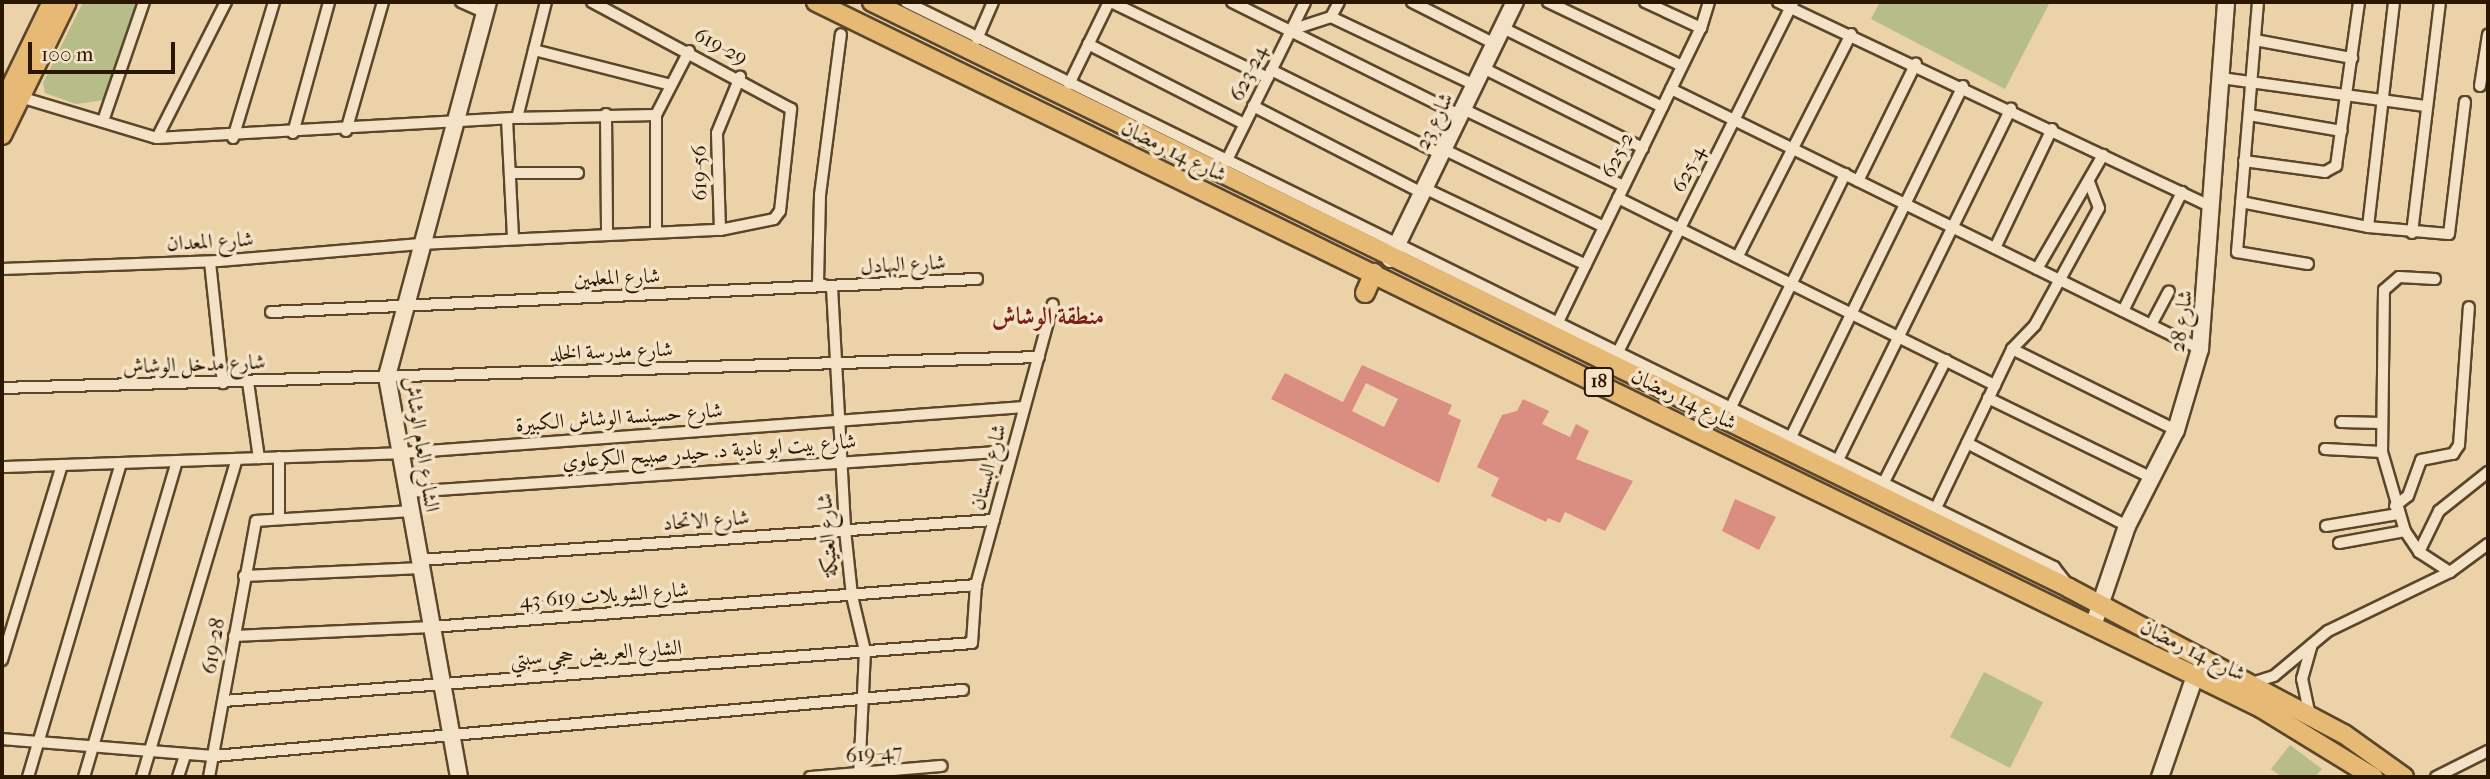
<!DOCTYPE html>
<html>
<head>
<meta charset="utf-8">
<style>
  body { margin:0 }
  #map { position:relative; width:2490px; height:779px; overflow:hidden; background:#ecd2a8; font-family:"IM FELL French Canon",Amiri,serif }
  div>[style] { position:absolute }
  [style*='--x'] { left:calc(var(--x)*1px); top:calc(var(--y)*1px); width:calc(var(--w)*1px); rotate:calc(var(--a)*1deg) }
  .green>* { inset:0; background:#b6bd89 }
  .building>* { inset:0; background:#da8e82 }
  .roads { filter:drop-shadow(2px 0 #5b462a) drop-shadow(-2px 0 #5b462a) drop-shadow(0 2px #5b462a) drop-shadow(0 -2px #5b462a) }
  .street>* { height:10px; margin:-5px; padding:0 5px; transform-origin:5px; border-radius:5px; background:#f3e2c6 }
  .secondary>* { height:16px; margin:-8px; padding:0 8px; transform-origin:8px; border-radius:8px; background:#f3e2c6 }
  .primary>* { height:18px; margin:-9px; padding:0 9px; transform-origin:9px; border-radius:9px; background:#e6b974 }
  span { translate:-50% -50%; white-space:nowrap; text-align:center; line-height:1.15; -webkit-text-stroke:7px #f3e2c6; paint-order:stroke }
  .shield-label span { padding:2px 5px; background:#f3e2c6; border:2px solid; border-radius:5px; -webkit-text-stroke-width:0 }
  .shield-label { font-size:19px; color:#2b1700; font-weight:700 }
  .street-label { font-size:21px; color:#2b1700 }
  .quarter-label { font-size:24px; color:#7a1f14; font-weight:700 }
  .frame { position:absolute; inset:0; border:4px solid #2b1700; pointer-events:none }
  .scale { position:absolute; left:28px; top:42px; width:147px; height:32px; box-sizing:border-box; border:4px solid #2b1700; border-top:0; padding-left:9px; font-size:21px; line-height:24px; white-space:nowrap; color:#2b1700; -webkit-text-stroke:5px #f3e2c6; paint-order:stroke }
</style>
</head>
<body>
<div id="map">
  <div class="green">
    <div style="clip-path:polygon(83px 2px,139px 2px,104px 100px,76px 104px,45px 93px,43px 83px)"></div>
    <div style="clip-path:polygon(1880px 2px,2050px 2px,2005px 89px,1871px 19px)"></div>
    <div style="clip-path:polygon(1984px 672px,2043px 702px,2010px 768px,1950px 737px)"></div>
    <div style="clip-path:polygon(2290px 745px,2322px 769px,2315px 777px,2282px 777px,2271px 769px)"></div>
  </div>
  <div class="building">
    <div style="clip-path:polygon(evenodd,1362px 365px,1452px 405px,1448px 414px,1461px 420px,1439px 483px,1271px 399px,1285px 373px,1343px 402px,1362px 365px,1366px 383px,1398px 399px,1384px 427px,1352px 411px,1366px 383px)"></div>
    <div style="clip-path:polygon(1523px 399px,1549px 411px,1542px 424px,1570px 437px,1576px 424px,1589px 431px,1576px 459px,1633px 481px,1605px 531px,1565px 512px,1560px 523px,1548px 518px,1546px 522px,1491px 496px,1499px 478px,1477px 467px,1502px 415px,1517px 411px)"></div>
    <div style="clip-path:polygon(1735px 499px,1776px 517px,1759px 550px,1722px 531px)"></div>
  </div>
  <div class="roads">
    <div class="street">
      <div style="--x:461;--y:2;--w:27;--a:24"></div>
      <div style="--x:906;--y:2;--w:1280;--a:26.2"></div>
      <div style="--x:2054;--y:567;--w:24;--a:52"></div>
      <div style="--x:1111;--y:2;--w:174;--a:25.8"></div>
      <div style="--x:1232;--y:2;--w:254;--a:26.4"></div>
      <div style="--x:1412;--y:2;--w:93;--a:26.8"></div>
      <div style="--x:1548;--y:2;--w:148;--a:25.5"></div>
      <div style="--x:1645;--y:2;--w:62;--a:24.9"></div>
      <div style="--x:1778;--y:2;--w:480;--a:25.3"></div>
      <div style="--x:2258;--y:2;--w:251;--a:94.8"></div>
      <div style="--x:2237;--y:252;--w:72;--a:9.6"></div>
      <div style="--x:1331;--y:17;--w:159;--a:25.3"></div>
      <div style="--x:1503;--y:28;--w:178;--a:26.4"></div>
      <div style="--x:1291;--y:30;--w:42;--a:-18"></div>
      <div style="--x:1331;--y:17;--w:17;--a:-62"></div>
      <div style="--x:977;--y:39;--w:40;--a:-66.6"></div>
      <div style="--x:2255;--y:40;--w:99;--a:10.5"></div>
      <div style="--x:1088;--y:44;--w:175;--a:27.1"></div>
      <div style="--x:534;--y:50;--w:137;--a:14.3"></div>
      <div style="--x:1483;--y:68;--w:179;--a:26.6"></div>
      <div style="--x:1271;--y:70;--w:190;--a:26.3"></div>
      <div style="--x:2221;--y:78;--w:206;--a:7.8"></div>
      <div style="--x:1069;--y:84;--w:91;--a:-64"></div>
      <div style="--x:2480;--y:86;--w:52;--a:-81.1"></div>
      <div style="--x:1671;--y:89;--w:589;--a:26.17"></div>
      <div style="--x:20;--y:97;--w:143;--a:16.7"></div>
      <div style="--x:157;--y:138;--w:361;--a:-3.2"></div>
      <div style="--x:517;--y:118;--w:139;--a:-1.2"></div>
      <div style="--x:1253;--y:106;--w:190;--a:27.2"></div>
      <div style="--x:1463;--y:109;--w:178;--a:25.6"></div>
      <div style="--x:606;--y:114;--w:119;--a:89.5"></div>
      <div style="--x:2249;--y:115;--w:94;--a:9.8"></div>
      <div style="--x:104;--y:118;--w:123;--a:-71"></div>
      <div style="--x:517;--y:118;--w:120;--a:-76"></div>
      <div style="--x:507;--y:119;--w:120;--a:87.1"></div>
      <div style="--x:346;--y:131;--w:134;--a:-74"></div>
      <div style="--x:293;--y:133;--w:136;--a:-74.6"></div>
      <div style="--x:157;--y:138;--w:153;--a:-63.1"></div>
      <div style="--x:233;--y:138;--w:142;--a:-73.2"></div>
      <div style="--x:1443;--y:149;--w:179;--a:25.8"></div>
      <div style="--x:2244;--y:161;--w:82;--a:7.7"></div>
      <div style="--x:2325;--y:172;--w:13;--a:-29"></div>
      <div style="--x:2336;--y:166;--w:166;--a:-82"></div>
      <div style="--x:1226;--y:162;--w:178;--a:-63.7"></div>
      <div style="--x:510;--y:173;--w:68;--a:0"></div>
      <div style="--x:1858;--y:181;--w:131;--a:-63.8"></div>
      <div style="--x:1424;--y:188;--w:179;--a:25.4"></div>
      <div style="--x:1618;--y:198;--w:421;--a:26.4"></div>
      <div style="--x:2241;--y:202;--w:129;--a:11.1"></div>
      <div style="--x:2368;--y:227;--w:81;--a:4.9"></div>
      <div style="--x:2449;--y:234;--w:133;--a:-83.1"></div>
      <div style="--x:2368;--y:227;--w:226;--a:-83.4"></div>
      <div style="--x:720;--y:230;--w:97;--a:-91.8"></div>
      <div style="--x:717;--y:133;--w:61;--a:-67.7"></div>
      <div style="--x:656;--y:232;--w:117;--a:-90"></div>
      <div style="--x:656;--y:115;--w:72;--a:-62.7"></div>
      <div style="--x:2412;--y:233;--w:233;--a:-83.1"></div>
      <div style="--x:1995;--y:248;--w:132;--a:-64.4"></div>
      <div style="--x:1739;--y:254;--w:247;--a:-63"></div>
      <div style="--x:210;--y:262;--w:122;--a:83.9"></div>
      <div style="--x:2;--y:269;--w:217;--a:-2.1"></div>
      <div style="--x:219;--y:261;--w:202;--a:-4.8"></div>
      <div style="--x:420;--y:244;--w:300;--a:-2.7"></div>
      <div style="--x:720;--y:230;--w:55;--a:-11.5"></div>
      <div style="--x:774;--y:219;--w:10;--a:-53"></div>
      <div style="--x:780;--y:211;--w:103;--a:-83.8"></div>
      <div style="--x:791;--y:109;--w:226;--a:-151.7"></div>
      <div style="--x:2037;--y:269;--w:132;--a:-59.9"></div>
      <div style="--x:2435;--y:279;--w:36;--a:-177"></div>
      <div style="--x:2399;--y:277;--w:20;--a:139"></div>
      <div style="--x:2384;--y:290;--w:162;--a:90.7"></div>
      <div style="--x:2382;--y:452;--w:82;--a:73.8"></div>
      <div style="--x:2405;--y:531;--w:25;--a:56"></div>
      <div style="--x:2419;--y:552;--w:37;--a:33"></div>
      <div style="--x:830;--y:287;--w:13;--a:-162"></div>
      <div style="--x:818;--y:283;--w:88;--a:-88.7"></div>
      <div style="--x:820;--y:195;--w:162;--a:-82.6"></div>
      <div style="--x:832;--y:287;--w:243;--a:86.9"></div>
      <div style="--x:845;--y:530;--w:66;--a:83.9"></div>
      <div style="--x:852;--y:596;--w:57;--a:76.7"></div>
      <div style="--x:865;--y:651;--w:126;--a:92.7"></div>
      <div style="--x:2123;--y:311;--w:133;--a:-63.6"></div>
      <div style="--x:271;--y:312;--w:707;--a:-2.68"></div>
      <div style="--x:1557;--y:324;--w:329;--a:-64.1"></div>
      <div style="--x:1701;--y:28;--w:27;--a:-73"></div>
      <div style="--x:2151;--y:325;--w:38;--a:-62"></div>
      <div style="--x:2012;--y:349;--w:183;--a:26.3"></div>
      <div style="--x:1617;--y:354;--w:394;--a:-63.4"></div>
      <div style="--x:248;--y:382;--w:77;--a:81.8"></div>
      <div style="--x:2;--y:388;--w:1037;--a:-1.71"></div>
      <div style="--x:1988;--y:398;--w:182;--a:26"></div>
      <div style="--x:1730;--y:409;--w:262;--a:-63.9"></div>
      <div style="--x:2341;--y:422;--w:40;--a:1.4"></div>
      <div style="--x:1790;--y:439;--w:393;--a:-63.9"></div>
      <div style="--x:1967;--y:443;--w:180;--a:27.4"></div>
      <div style="--x:2325;--y:449;--w:57;--a:3"></div>
      <div style="--x:1837;--y:462;--w:394;--a:-63.8"></div>
      <div style="--x:2;--y:467;--w:399;--a:-2"></div>
      <div style="--x:401;--y:453;--w:625;--a:-4.22"></div>
      <div style="--x:1883;--y:484;--w:139;--a:-63.1"></div>
      <div style="--x:408;--y:492;--w:605;--a:-3.88"></div>
      <div style="--x:2395;--y:506;--w:16;--a:-38"></div>
      <div style="--x:2408;--y:496;--w:38;--a:-70"></div>
      <div style="--x:2421;--y:460;--w:33;--a:-11"></div>
      <div style="--x:2453;--y:454;--w:11;--a:-56"></div>
      <div style="--x:2459;--y:445;--w:138;--a:-85.9"></div>
      <div style="--x:1935;--y:510;--w:178;--a:-64.4"></div>
      <div style="--x:2012;--y:349;--w:33;--a:-46"></div>
      <div style="--x:2035;--y:325;--w:133;--a:-61.3"></div>
      <div style="--x:2099;--y:208;--w:28;--a:-111"></div>
      <div style="--x:279;--y:517;--w:60;--a:-90"></div>
      <div style="--x:2326;--y:526;--w:73;--a:-9.5"></div>
      <div style="--x:2339;--y:543;--w:67;--a:-10.3"></div>
      <div style="--x:2419;--y:552;--w:46;--a:-64"></div>
      <div style="--x:2439;--y:511;--w:63;--a:-38.5"></div>
      <div style="--x:420;--y:560;--w:575;--a:-3.99"></div>
      <div style="--x:244;--y:576;--w:178;--a:-2.6"></div>
      <div style="--x:234;--y:636;--w:198;--a:-2.6"></div>
      <div style="--x:432;--y:627;--w:546;--a:-4.41"></div>
      <div style="--x:2;--y:660;--w:204;--a:-72.9"></div>
      <div style="--x:2252;--y:683;--w:23;--a:-18"></div>
      <div style="--x:2274;--y:676;--w:70;--a:-39.8"></div>
      <div style="--x:2328;--y:631;--w:136;--a:-25.8"></div>
      <div style="--x:2450;--y:572;--w:47;--a:-36.4"></div>
      <div style="--x:224;--y:701;--w:750;--a:-4.43"></div>
      <div style="--x:972;--y:643;--w:58;--a:-86.1"></div>
      <div style="--x:976;--y:585;--w:291;--a:-74.7"></div>
      <div style="--x:2310;--y:716;--w:38;--a:-102"></div>
      <div style="--x:2302;--y:679;--w:36;--a:-74"></div>
      <div style="--x:2;--y:739;--w:213;--a:4.6"></div>
      <div style="--x:214;--y:756;--w:752;--a:-5.04"></div>
      <div style="--x:28;--y:777;--w:327;--a:-73.5"></div>
      <div style="--x:84;--y:777;--w:329;--a:-73.6"></div>
      <div style="--x:142;--y:777;--w:332;--a:-73.4"></div>
      <div style="--x:178;--y:777;--w:22;--a:-72"></div>
      <div style="--x:209;--y:777;--w:260;--a:-79.6"></div>
      <div style="--x:256;--y:521;--w:155;--a:-3.7"></div>
      <div style="--x:810;--y:777;--w:132;--a:-4.8"></div>
      <div style="--x:2436;--y:777;--w:58;--a:-26.6"></div>
    </div>
    <div class="secondary">
      <div style="--x:1390;--y:259;--w:286;--a:-64.1"></div>
      <div style="--x:2093;--y:626;--w:106;--a:-71.2"></div>
      <div style="--x:2127;--y:526;--w:108;--a:-63"></div>
      <div style="--x:2176;--y:430;--w:84;--a:-73.5"></div>
      <div style="--x:2200;--y:349;--w:348;--a:-85.7"></div>
      <div style="--x:459;--y:777;--w:407;--a:-100.2"></div>
      <div style="--x:387;--y:376;--w:387;--a:-74.9"></div>
      <div style="--x:2160;--y:777;--w:107;--a:-70.9"></div>
    </div>
    <div class="primary">
      <div style="--x:816;--y:2;--w:1608;--a:26.04"></div>
      <div style="--x:2261;--y:708;--w:132;--a:31.6"></div>
      <div style="--x:872;--y:2;--w:1333;--a:26.08"></div>
      <div style="--x:2069;--y:588;--w:311;--a:28"></div>
      <div style="--x:2344;--y:734;--w:74;--a:35.6"></div>
      <div style="--x:2;--y:105;--w:114;--a:-64.1"></div>
      <div style="--x:2;--y:135;--w:148;--a:-64"></div>
      <div style="--x:1365;--y:293;--w:22;--a:-66"></div>
    </div>
  </div>
  <div class="shield-label">
    <span style="left:1599px;top:382px">18</span>
  </div>
  <div class="street-label">
    <span style="left:721px;top:46px;rotate:28deg">619-29</span>
    <span style="left:1248px;top:73px;rotate:-64deg">623-24</span>
    <span style="left:1434px;top:121px;rotate:-64deg">شارع 23</span>
    <span style="left:1174px;top:151px;rotate:26deg">شارع 14 رمضان</span>
    <span style="left:1617px;top:155px;rotate:-64deg">625-2</span>
    <span style="left:1688px;top:169px;rotate:-63deg">625-4</span>
    <span style="left:699px;top:173px;rotate:-91deg">619-56</span>
    <span style="left:210px;top:241px;rotate:-3deg">شارع المعدان</span>
    <span style="left:903px;top:264px;rotate:-3deg">شارع البهادل</span>
    <span style="left:617px;top:277px;rotate:-2deg">شارع المعلمين</span>
    <span style="left:2181px;top:321px;rotate:-82deg">شارع 28</span>
    <span style="left:611px;top:351px;rotate:-2deg">شارع مدرسة الخلد</span>
    <span style="left:194px;top:364px;rotate:-2deg">شارع مدخل الوشاش</span>
    <span style="left:1684px;top:399px;rotate:26deg">شارع 14 رمضان</span>
    <span style="left:619px;top:417px;rotate:-4deg">شارع حسينسة الوشاش الكبيرة</span>
    <span style="left:422px;top:444px;rotate:81deg">الشارع العام الوشاش</span>
    <span style="left:709px;top:451px;rotate:-4deg">شارع بيت ابو نادية د. حيدر صبيح الكرعاوي</span>
    <span style="left:988px;top:467px;rotate:-75deg">شارع البستان</span>
    <span style="left:706px;top:520px;rotate:-4deg">شارع الاتحاد</span>
    <span style="left:827px;top:535px;rotate:-94deg">شارع العتيکة</span>
    <span style="left:604px;top:595px;rotate:-4deg">شارع الشويلات 619-43</span>
    <span style="left:213px;top:646px;rotate:-81deg">619-28</span>
    <span style="left:2193px;top:650px;rotate:26deg">شارع 14 رمضان</span>
    <span style="left:596px;top:653px;rotate:-4deg">الشارع العريض حجي سبتي</span>
    <span style="left:874px;top:753px;rotate:-5deg">619-47</span>
  </div>
  <div class="quarter-label">
    <span style="left:1048px;top:317px">منطقة الوشاش</span>
  </div>
  <div class="frame"></div>
  <div class="scale">100 m</div>
</div>
</body>
</html>
